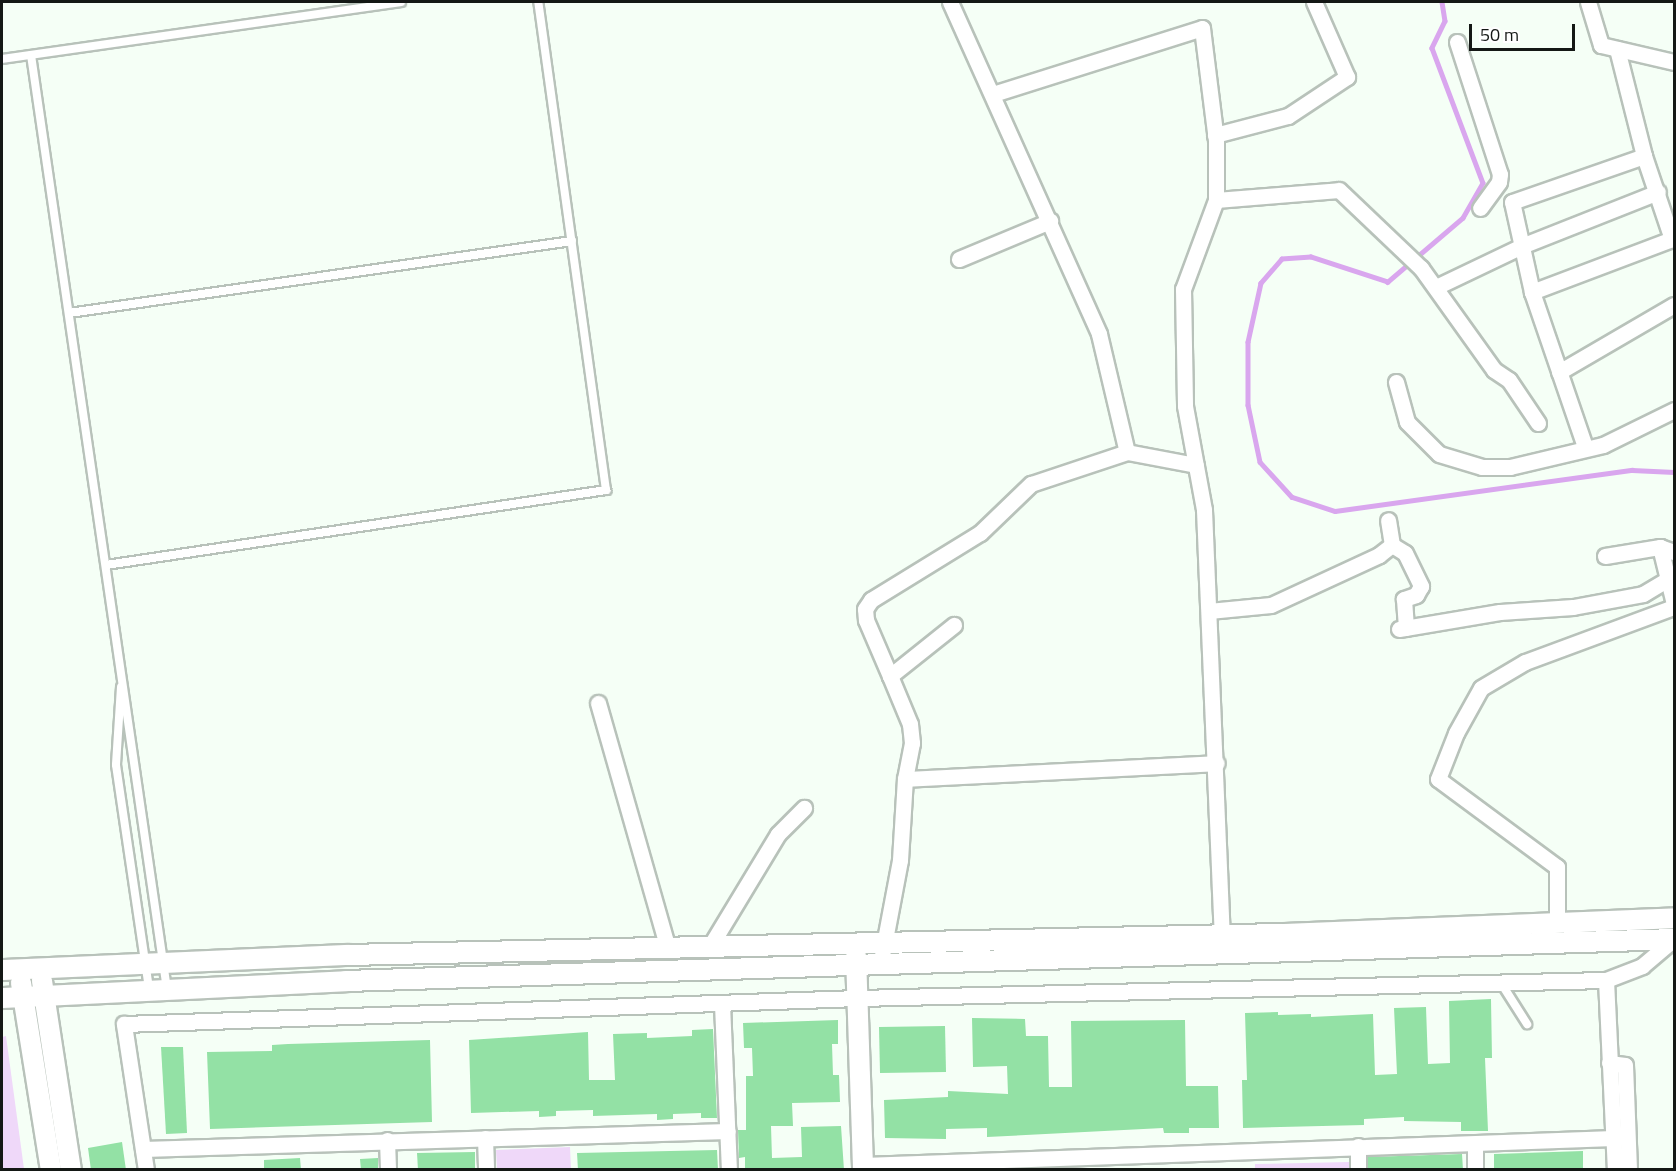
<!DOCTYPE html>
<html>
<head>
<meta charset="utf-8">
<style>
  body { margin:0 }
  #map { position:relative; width:1676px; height:1171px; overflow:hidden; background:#f5fff6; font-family:"Titillium Web",sans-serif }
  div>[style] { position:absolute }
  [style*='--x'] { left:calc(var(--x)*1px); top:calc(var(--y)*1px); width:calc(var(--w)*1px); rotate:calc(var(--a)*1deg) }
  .green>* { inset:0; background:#efd8f9 }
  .stream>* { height:4.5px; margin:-2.25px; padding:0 2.25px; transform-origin:2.25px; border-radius:2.25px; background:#d9a6ee }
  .building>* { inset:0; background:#93e1a5 }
  .roads { filter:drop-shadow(2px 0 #b8c2ba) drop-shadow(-2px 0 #b8c2ba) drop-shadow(0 2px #b8c2ba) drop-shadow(0 -2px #b8c2ba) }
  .service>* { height:8px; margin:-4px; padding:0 4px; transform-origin:4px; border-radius:4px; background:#fff }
  .minor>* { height:15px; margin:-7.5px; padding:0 7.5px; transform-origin:7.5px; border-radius:7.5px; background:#fff }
  .tertiary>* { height:20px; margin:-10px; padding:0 10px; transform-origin:10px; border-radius:10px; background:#fff }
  span { translate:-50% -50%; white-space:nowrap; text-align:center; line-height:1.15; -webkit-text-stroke:6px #fff; paint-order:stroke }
  .frame { position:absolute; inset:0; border:3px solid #141815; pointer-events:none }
  .scale { position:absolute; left:1469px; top:24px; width:106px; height:27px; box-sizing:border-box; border:3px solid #141815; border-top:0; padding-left:8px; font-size:18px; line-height:21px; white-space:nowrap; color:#141815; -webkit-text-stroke:4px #fff; paint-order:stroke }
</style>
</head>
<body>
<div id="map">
  <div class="green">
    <div style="clip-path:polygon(6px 1036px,24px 1169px,2px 1169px,2px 1037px)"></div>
    <div style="clip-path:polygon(570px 1147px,571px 1169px,497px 1169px,496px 1150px)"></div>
    <div style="clip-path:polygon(1349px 1162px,1349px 1169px,1255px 1169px,1255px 1164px)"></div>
  </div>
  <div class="stream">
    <div style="--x:1442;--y:2;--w:19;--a:81"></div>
    <div style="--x:1445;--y:21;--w:30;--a:116"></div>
    <div style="--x:1432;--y:48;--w:144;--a:69.3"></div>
    <div style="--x:1483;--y:183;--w:40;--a:119.7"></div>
    <div style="--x:1463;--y:218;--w:99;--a:139.5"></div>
    <div style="--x:1388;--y:282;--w:81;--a:-162"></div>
    <div style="--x:1311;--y:257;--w:29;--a:176"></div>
    <div style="--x:1282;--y:259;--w:32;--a:131"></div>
    <div style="--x:1261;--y:283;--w:60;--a:102.4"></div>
    <div style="--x:1248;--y:342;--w:63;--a:90"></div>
    <div style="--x:1248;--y:405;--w:58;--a:78.1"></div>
    <div style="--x:1260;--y:462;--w:47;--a:47.6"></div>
    <div style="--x:1292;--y:497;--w:45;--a:18"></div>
    <div style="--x:1335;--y:511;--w:300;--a:-7.9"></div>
    <div style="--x:1632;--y:470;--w:42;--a:2.7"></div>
  </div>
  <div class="building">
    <div style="clip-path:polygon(1491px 999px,1492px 1058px,1485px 1058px,1488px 1131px,1461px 1131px,1461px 1122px,1404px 1121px,1404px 1117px,1364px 1119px,1364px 1125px,1243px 1128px,1242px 1080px,1247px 1080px,1245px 1013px,1278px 1012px,1278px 1015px,1311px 1014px,1311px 1017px,1373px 1014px,1375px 1075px,1397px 1074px,1394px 1008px,1426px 1007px,1428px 1064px,1450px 1063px,1449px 1001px)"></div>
    <div style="clip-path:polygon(972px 1018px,1025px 1019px,1026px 1036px,1048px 1036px,1049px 1087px,1072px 1087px,1071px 1021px,1185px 1020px,1186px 1086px,1218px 1086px,1219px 1128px,1189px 1128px,1189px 1133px,1164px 1133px,1163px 1128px,987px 1137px,987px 1128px,946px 1129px,946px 1139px,885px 1138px,884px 1100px,948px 1097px,948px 1091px,1008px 1094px,1007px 1066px,973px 1067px)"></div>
    <div style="clip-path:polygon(838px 1020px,838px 1044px,832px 1044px,833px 1075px,839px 1075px,840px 1102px,792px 1103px,793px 1126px,771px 1126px,772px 1158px,802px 1157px,801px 1127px,841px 1126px,844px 1170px,745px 1170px,745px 1157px,739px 1158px,738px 1130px,746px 1130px,746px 1076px,753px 1076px,752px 1048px,744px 1048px,743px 1023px)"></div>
    <div style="clip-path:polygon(945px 1026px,946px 1072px,880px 1073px,879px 1027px)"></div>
    <div style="clip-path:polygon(713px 1029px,717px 1118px,701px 1118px,701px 1113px,673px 1114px,673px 1119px,657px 1120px,657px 1114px,593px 1116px,593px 1110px,556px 1111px,556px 1116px,539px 1117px,539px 1111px,471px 1113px,469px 1040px,588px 1032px,589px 1080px,615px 1080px,613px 1034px,647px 1033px,647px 1038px,692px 1036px,692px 1030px)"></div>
    <div style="clip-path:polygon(430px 1040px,432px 1122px,210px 1129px,207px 1052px,272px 1051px,272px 1045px,288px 1044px)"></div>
    <div style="clip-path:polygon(161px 1047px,183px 1047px,187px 1133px,166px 1134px)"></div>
    <div style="clip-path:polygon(122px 1142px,126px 1170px,91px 1170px,88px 1148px)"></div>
    <div style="clip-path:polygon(717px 1150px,718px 1170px,578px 1170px,577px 1153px)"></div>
    <div style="clip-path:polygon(1583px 1151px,1583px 1170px,1494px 1170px,1494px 1154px)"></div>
    <div style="clip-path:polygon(475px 1152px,475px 1168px,418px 1170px,417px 1153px)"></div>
    <div style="clip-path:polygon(1462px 1154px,1463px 1170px,1368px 1170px,1368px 1157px)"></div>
    <div style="clip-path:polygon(300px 1158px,301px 1170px,264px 1170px,264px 1160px)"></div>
    <div style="clip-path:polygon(378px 1158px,378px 1170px,361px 1170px,360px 1159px)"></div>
  </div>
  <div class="roads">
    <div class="service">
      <div style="--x:31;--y:55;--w:944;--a:81.72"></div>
      <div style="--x:2;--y:59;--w:403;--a:-8.1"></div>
      <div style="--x:69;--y:313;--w:508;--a:-8.15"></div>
      <div style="--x:106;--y:565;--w:506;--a:-8.53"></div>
      <div style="--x:606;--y:490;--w:493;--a:-97.9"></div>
      <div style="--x:121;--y:687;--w:78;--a:93.7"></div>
      <div style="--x:116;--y:765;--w:226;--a:81.6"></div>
      <div style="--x:1501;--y:983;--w:49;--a:57.6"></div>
    </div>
    <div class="minor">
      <div style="--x:950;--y:2;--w:364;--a:65.8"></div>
      <div style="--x:1099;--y:334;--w:121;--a:76.7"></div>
      <div style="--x:1127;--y:452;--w:70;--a:10.7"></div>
      <div style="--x:1588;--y:2;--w:45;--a:73.2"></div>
      <div style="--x:1601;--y:45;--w:75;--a:13.1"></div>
      <div style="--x:1457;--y:42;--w:139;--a:72"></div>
      <div style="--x:1500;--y:174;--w:8;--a:97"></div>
      <div style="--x:1499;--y:182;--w:32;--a:126"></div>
      <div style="--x:1617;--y:49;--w:110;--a:75.8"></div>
      <div style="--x:1644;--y:156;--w:88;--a:71.4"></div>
      <div style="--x:1672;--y:239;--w:150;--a:159.3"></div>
      <div style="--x:1532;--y:292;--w:92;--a:-102.5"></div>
      <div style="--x:1512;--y:202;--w:140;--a:-19.2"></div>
      <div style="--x:993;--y:94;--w:219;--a:-17.5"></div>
      <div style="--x:1202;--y:28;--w:113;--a:82.9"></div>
      <div style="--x:1216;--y:140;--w:60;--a:90"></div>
      <div style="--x:1216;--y:200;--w:95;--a:110.3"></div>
      <div style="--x:1183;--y:289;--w:117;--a:89"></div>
      <div style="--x:1185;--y:406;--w:106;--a:79.6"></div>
      <div style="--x:1204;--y:510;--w:436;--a:87.6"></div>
      <div style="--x:1215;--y:135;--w:75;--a:-14.6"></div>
      <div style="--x:1288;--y:116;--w:71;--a:-33.5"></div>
      <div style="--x:1347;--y:77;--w:82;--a:-113.7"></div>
      <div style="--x:1216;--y:200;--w:123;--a:-4.6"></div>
      <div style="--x:1339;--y:190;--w:113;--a:43.6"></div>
      <div style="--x:1421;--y:268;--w:125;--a:54.4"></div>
      <div style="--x:1494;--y:370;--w:18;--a:34"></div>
      <div style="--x:1509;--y:380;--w:52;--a:56"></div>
      <div style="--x:959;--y:259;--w:99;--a:-22.7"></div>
      <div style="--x:1436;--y:287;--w:98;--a:-25.5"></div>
      <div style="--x:1524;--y:245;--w:144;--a:-21.6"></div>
      <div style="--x:1532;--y:292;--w:164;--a:71.1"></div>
      <div style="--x:1559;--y:372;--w:133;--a:-30.2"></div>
      <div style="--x:1396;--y:382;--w:41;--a:74.6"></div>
      <div style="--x:1407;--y:422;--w:45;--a:45"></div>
      <div style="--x:1439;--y:454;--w:45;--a:16.8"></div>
      <div style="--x:1482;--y:467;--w:28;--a:0"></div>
      <div style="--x:1510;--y:467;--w:96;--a:-13.3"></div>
      <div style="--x:1603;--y:445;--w:79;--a:-26.2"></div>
      <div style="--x:1392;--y:545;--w:15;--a:32"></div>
      <div style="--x:1405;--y:553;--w:37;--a:64"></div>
      <div style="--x:1421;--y:586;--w:10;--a:119"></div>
      <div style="--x:1416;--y:595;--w:13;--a:162"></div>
      <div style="--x:1404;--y:599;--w:29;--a:86"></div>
      <div style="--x:1660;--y:547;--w:59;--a:76.2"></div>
      <div style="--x:1605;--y:556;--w:56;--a:-9.3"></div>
      <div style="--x:1660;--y:547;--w:15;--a:20"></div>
      <div style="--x:1209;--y:611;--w:62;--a:-5.5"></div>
      <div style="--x:1271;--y:605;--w:119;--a:-24.8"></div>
      <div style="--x:1379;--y:555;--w:16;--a:-38"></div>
      <div style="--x:1392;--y:545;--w:25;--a:-99"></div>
      <div style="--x:1399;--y:629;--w:102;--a:-9.6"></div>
      <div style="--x:1500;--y:612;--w:73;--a:-3.9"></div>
      <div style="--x:1573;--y:607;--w:71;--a:-10.5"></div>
      <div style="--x:1643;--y:594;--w:29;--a:-31"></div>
      <div style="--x:890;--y:676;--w:61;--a:-113.2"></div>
      <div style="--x:866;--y:620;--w:11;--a:-95"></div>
      <div style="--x:865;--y:609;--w:11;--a:-56"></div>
      <div style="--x:871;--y:600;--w:128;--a:-31.6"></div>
      <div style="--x:980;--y:533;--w:71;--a:-43.9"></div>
      <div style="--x:1031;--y:484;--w:101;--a:-18.4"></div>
      <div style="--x:598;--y:703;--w:255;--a:74.1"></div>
      <div style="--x:905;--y:779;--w:37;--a:-79"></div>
      <div style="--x:912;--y:743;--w:19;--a:-96"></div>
      <div style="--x:910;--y:724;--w:52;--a:-112.6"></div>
      <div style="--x:890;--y:676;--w:82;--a:-38.6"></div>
      <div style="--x:1557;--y:923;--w:56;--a:-90"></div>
      <div style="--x:1557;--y:867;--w:148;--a:-143.5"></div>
      <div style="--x:1438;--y:779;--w:49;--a:-68.6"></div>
      <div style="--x:1456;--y:733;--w:51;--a:-60.9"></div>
      <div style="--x:1481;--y:688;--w:51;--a:-30.6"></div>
      <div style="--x:1525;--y:662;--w:159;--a:-20.3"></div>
      <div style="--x:709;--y:948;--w:133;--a:-58.8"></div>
      <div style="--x:778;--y:834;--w:37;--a:-45"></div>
      <div style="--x:880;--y:966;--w:108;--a:-79.3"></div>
      <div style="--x:900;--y:860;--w:81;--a:-86.5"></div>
      <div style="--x:905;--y:779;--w:312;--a:-2.9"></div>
      <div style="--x:1606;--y:980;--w:190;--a:87.3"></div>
      <div style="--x:722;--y:1004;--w:166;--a:87.6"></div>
      <div style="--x:1609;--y:1063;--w:16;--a:7"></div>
      <div style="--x:1625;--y:1065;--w:105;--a:87.8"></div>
      <div style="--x:485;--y:1138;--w:32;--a:88"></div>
      <div style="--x:387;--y:1140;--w:30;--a:88"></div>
      <div style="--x:1358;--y:1146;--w:24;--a:90"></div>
      <div style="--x:1475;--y:1146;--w:24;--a:90"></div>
      <div style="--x:143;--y:1149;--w:585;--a:-1.76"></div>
      <div style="--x:863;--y:1165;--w:751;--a:-2.06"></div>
      <div style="--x:146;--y:1170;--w:148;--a:-98.6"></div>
      <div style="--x:124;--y:1024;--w:734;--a:-2.03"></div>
      <div style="--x:858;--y:998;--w:748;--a:-1.38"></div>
      <div style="--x:1606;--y:980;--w:39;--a:-21"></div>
      <div style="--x:1642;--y:966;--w:42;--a:-40.2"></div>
    </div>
    <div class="tertiary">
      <div style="--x:856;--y:956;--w:214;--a:88.1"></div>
      <div style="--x:2;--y:970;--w:345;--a:-2.5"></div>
      <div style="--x:347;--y:955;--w:935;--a:-1.29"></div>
      <div style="--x:1282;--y:934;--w:392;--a:-2.3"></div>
      <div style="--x:42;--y:981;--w:191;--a:81.3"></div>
      <div style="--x:21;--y:983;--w:189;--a:80.9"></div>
      <div style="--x:2;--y:998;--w:344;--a:-2.8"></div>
      <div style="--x:346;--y:981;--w:1329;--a:-1.81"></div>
    </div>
  </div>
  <div class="frame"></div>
  <div class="scale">50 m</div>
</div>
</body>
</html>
